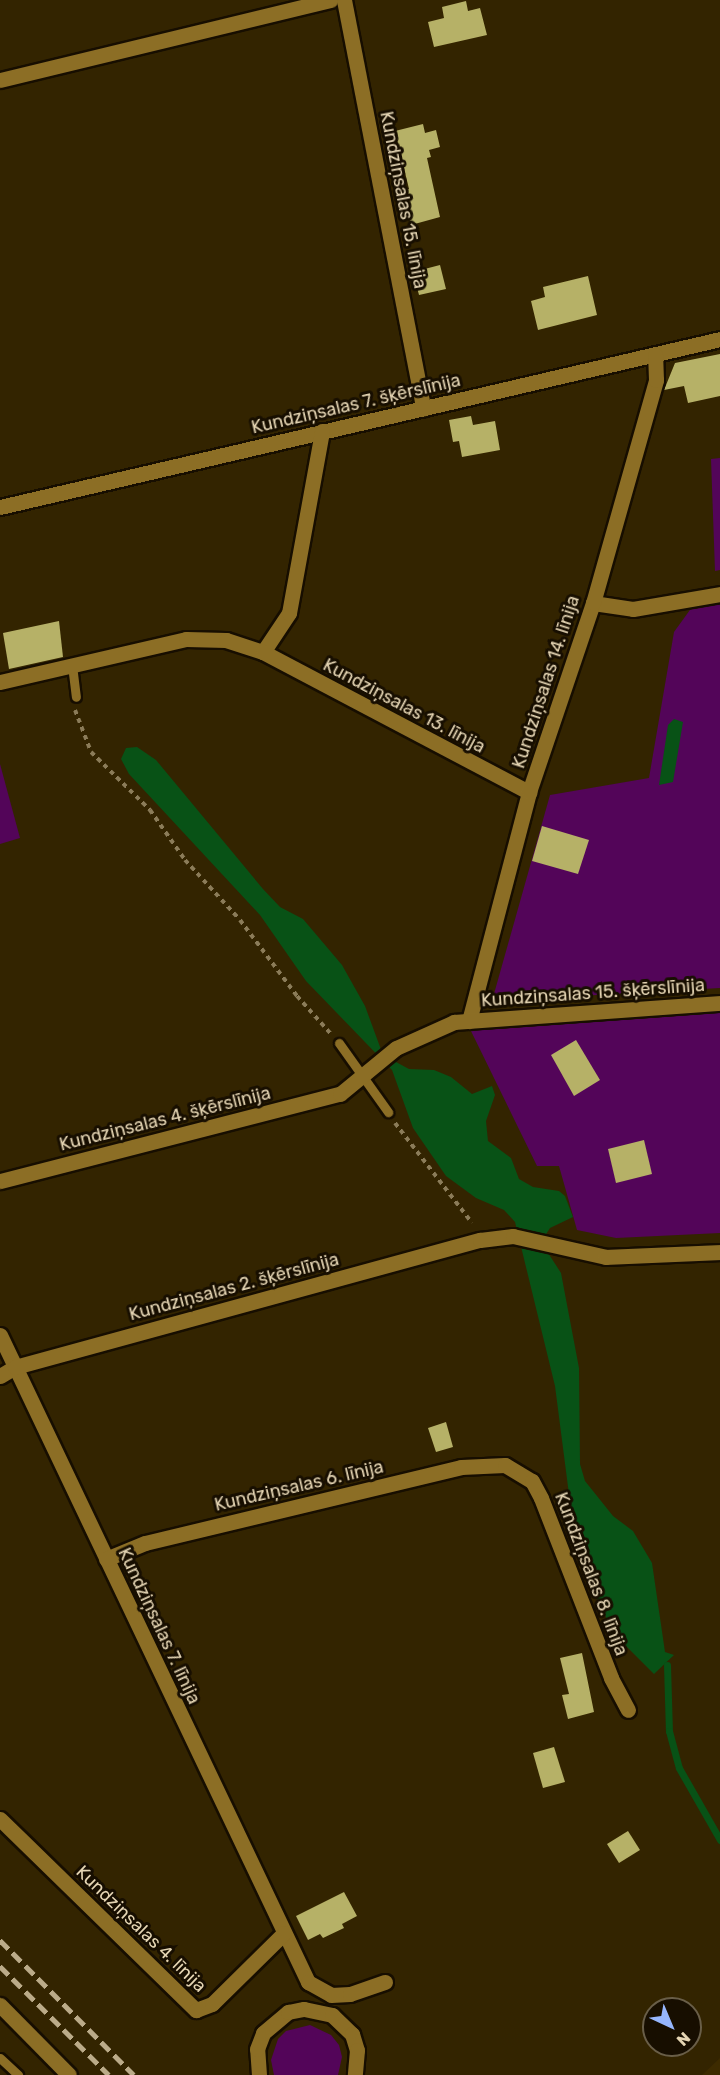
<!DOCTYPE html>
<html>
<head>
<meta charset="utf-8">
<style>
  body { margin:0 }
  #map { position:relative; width:720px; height:2075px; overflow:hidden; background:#332400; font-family:Rubik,sans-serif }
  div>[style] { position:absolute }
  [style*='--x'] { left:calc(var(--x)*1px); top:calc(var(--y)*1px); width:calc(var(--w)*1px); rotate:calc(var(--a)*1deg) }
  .built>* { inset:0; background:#3d2b00 }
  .green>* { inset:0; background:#530559 }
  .water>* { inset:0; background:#085216 }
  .stream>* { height:7px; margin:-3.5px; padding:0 3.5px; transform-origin:3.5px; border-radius:3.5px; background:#085216 }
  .building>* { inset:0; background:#b6b167 }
  .path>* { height:4px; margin-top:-2px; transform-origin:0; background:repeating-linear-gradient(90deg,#8b7c59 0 4.5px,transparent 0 9px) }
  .roads { filter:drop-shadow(2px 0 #170e00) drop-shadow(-2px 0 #170e00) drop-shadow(0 2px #170e00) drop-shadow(0 -2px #170e00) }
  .lane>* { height:9px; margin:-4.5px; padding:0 4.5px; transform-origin:4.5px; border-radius:4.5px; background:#8c6e25 }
  .street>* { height:15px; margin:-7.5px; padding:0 7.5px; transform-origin:7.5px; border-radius:7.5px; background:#8c6e25 }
  .rail>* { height:4.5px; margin-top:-2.25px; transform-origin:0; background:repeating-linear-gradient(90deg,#bbab89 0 12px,transparent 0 18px) }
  span { translate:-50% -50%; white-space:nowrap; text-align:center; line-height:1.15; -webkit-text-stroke:6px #170e00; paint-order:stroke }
  .street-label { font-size:18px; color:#e5d5b3 }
  .north { position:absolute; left:642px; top:1997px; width:60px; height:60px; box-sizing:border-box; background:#170e00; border:2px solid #695e48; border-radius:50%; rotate:136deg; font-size:16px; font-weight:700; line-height:24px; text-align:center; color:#e5d5b3 }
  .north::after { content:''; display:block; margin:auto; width:21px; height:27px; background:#96b6fd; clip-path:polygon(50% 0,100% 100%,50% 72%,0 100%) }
</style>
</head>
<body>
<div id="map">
  <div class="built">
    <div style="clip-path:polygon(720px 2058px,720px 2075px,702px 2075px)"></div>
  </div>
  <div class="green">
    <div style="clip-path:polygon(720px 458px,720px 570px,715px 571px,711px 459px)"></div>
    <div style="clip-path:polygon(720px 599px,720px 988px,492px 1001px,550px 795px,649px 778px,674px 632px,695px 603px)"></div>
    <div style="clip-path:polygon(0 764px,20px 838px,0 844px)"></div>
    <div style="clip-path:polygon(720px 1010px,720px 1233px,616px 1238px,577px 1230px,559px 1166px,537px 1166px,470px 1029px)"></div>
    <div style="clip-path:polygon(310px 2025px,331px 2035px,339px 2045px,342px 2057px,338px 2075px,274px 2075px,271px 2060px,278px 2039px,286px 2031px)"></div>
  </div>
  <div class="water">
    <div style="clip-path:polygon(674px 719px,683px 722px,673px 782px,659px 785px,668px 725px)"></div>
    <div style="clip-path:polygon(137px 747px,156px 760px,263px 889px,280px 907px,303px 919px,342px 965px,365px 1006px,383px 1055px,409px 1069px,434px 1070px,451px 1077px,472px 1094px,492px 1086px,495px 1095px,486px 1121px,488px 1141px,511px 1158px,519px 1179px,533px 1187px,559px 1191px,565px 1196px,573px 1217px,550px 1228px,541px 1242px,561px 1273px,579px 1368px,580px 1464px,585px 1481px,613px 1516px,633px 1531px,652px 1563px,665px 1652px,674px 1655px,654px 1674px,614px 1634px,586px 1576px,575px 1541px,555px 1386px,515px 1222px,504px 1210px,476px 1198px,446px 1176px,413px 1128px,392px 1070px,306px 981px,260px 915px,129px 774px,121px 759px,126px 748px)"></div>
  </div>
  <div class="stream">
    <div style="--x:667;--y:1665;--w:66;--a:88.3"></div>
    <div style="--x:669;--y:1731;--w:38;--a:75"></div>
    <div style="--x:679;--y:1768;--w:83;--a:60.3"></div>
  </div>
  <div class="building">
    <div style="clip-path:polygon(466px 1px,468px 11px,480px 8px,487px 35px,434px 47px,428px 22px,444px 18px,442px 7px)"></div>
    <div style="clip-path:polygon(423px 124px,425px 133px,436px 130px,440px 147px,429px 150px,431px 157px,427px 158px,440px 217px,411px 225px,409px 217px,403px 219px,396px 193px,409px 189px,395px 131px)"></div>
    <div style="clip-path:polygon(440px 265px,446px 289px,419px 295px,413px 272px)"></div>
    <div style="clip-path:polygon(588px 276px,597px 315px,538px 330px,531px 301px,545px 297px,543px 287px)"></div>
    <div style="clip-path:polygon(720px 354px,720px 396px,688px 403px,684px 386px,664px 390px,675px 363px)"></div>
    <div style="clip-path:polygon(471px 416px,473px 425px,495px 421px,500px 450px,462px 457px,459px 441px,453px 442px,449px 420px)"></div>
    <div style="clip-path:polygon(59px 621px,63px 657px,9px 669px,3px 633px)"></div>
    <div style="clip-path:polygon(542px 826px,589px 840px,578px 874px,532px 861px)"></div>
    <div style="clip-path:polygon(576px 1040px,600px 1080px,574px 1096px,551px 1055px)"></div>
    <div style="clip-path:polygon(644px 1140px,652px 1174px,616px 1183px,608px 1149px)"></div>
    <div style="clip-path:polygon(446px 1422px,453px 1447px,436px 1452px,428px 1428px)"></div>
    <div style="clip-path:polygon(582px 1653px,594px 1712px,568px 1719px,562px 1695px,569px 1694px,560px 1658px)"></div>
    <div style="clip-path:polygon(554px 1747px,565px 1782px,543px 1788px,533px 1753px)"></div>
    <div style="clip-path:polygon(628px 1831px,640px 1850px,619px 1863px,607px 1844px)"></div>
    <div style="clip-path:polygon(344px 1892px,357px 1916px,342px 1924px,344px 1928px,323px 1938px,320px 1934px,308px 1940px,296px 1916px)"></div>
  </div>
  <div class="path">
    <div style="--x:75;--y:710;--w:45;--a:69.1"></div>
    <div style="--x:91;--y:752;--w:83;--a:44.5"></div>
    <div style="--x:150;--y:810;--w:61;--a:55"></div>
    <div style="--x:185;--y:860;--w:81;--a:47.5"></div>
    <div style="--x:240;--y:920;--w:95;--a:53.1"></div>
    <div style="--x:297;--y:996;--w:51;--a:48.2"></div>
    <div style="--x:395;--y:1123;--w:126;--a:52.4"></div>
  </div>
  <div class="roads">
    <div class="lane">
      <div style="--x:72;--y:665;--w:32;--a:83"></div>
      <div style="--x:339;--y:1043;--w:85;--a:54.6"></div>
      <div style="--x:0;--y:2058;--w:25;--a:43"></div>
    </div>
    <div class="street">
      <div style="--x:344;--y:0;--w:416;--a:79"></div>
      <div style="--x:0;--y:80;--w:340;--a:-13.6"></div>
      <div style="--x:0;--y:507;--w:739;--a:-13.13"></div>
      <div style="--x:593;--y:603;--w:40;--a:8.5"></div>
      <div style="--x:633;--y:609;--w:88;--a:-9.8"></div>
      <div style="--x:263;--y:652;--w:47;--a:-56.3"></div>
      <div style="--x:289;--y:613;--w:185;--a:-79.7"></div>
      <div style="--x:0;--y:682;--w:191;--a:-13"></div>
      <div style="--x:186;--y:639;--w:40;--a:1.4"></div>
      <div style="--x:226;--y:640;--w:39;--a:18"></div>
      <div style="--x:263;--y:652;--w:301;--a:27.8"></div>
      <div style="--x:469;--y:1021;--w:237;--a:-75.3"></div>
      <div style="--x:529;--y:792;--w:200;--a:-71.3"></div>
      <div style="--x:593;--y:603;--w:232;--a:-74.2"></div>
      <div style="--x:656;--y:380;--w:25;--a:-92"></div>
      <div style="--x:0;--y:1181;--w:351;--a:-14.4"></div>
      <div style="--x:340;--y:1094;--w:72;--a:-39.4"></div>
      <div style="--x:396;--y:1048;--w:64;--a:-24.1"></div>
      <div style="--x:454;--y:1022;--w:267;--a:-4.1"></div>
      <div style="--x:0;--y:1335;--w:717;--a:64.54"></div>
      <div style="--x:308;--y:1982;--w:26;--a:29"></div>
      <div style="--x:331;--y:1995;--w:19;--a:-3"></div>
      <div style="--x:350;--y:1994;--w:37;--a:-19"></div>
      <div style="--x:0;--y:1376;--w:17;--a:-31"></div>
      <div style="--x:15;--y:1367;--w:482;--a:-15.3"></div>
      <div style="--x:480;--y:1240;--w:33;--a:-7"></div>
      <div style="--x:513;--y:1236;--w:95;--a:12.7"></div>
      <div style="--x:606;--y:1257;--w:114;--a:-2.5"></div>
      <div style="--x:106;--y:1559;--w:42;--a:-22.3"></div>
      <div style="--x:145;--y:1543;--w:325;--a:-13.5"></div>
      <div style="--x:461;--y:1467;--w:44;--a:-2.6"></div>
      <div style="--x:505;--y:1465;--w:31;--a:31"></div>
      <div style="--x:532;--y:1481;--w:19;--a:62"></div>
      <div style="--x:541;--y:1498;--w:193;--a:68.7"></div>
      <div style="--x:611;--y:1678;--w:36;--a:62"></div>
      <div style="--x:0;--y:1819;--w:274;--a:44.3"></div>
      <div style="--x:196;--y:2010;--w:17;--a:-21"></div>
      <div style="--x:212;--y:2004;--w:101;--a:-44.6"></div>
      <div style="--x:0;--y:2005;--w:98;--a:45.4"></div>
      <div style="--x:259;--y:2075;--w:26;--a:-94"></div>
      <div style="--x:257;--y:2049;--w:17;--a:-69"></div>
      <div style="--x:263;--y:2033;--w:33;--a:-40"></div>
      <div style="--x:288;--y:2012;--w:16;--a:-11"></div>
      <div style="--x:304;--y:2009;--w:29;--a:12"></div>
      <div style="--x:332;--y:2015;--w:28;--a:44"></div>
      <div style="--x:352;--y:2034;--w:17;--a:73"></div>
      <div style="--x:357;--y:2050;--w:25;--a:95"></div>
    </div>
  </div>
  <div class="rail">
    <div style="--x:0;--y:1940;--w:190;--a:45.2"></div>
    <div style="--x:0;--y:1966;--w:154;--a:45"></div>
  </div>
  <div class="street-label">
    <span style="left:403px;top:200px;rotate:79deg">Kundziņsalas 15. līnija</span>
    <span style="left:356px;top:404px;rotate:-13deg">Kundziņsalas 7. šķērslīnija</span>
    <span style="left:546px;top:682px;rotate:-72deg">Kundziņsalas 14. līnija</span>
    <span style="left:404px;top:706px;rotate:28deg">Kundziņsalas 13. līnija</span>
    <span style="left:593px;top:993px;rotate:-4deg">Kundziņsalas 15. šķērslīnija</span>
    <span style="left:165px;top:1119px;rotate:-14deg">Kundziņsalas 4. šķērslīnija</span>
    <span style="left:234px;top:1287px;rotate:-15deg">Kundziņsalas 2. šķērslīnija</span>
    <span style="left:299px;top:1486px;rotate:-13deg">Kundziņsalas 6. līnija</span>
    <span style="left:591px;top:1574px;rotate:69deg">Kundziņsalas 8. līnija</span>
    <span style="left:159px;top:1626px;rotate:65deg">Kundziņsalas 7. līnija</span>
    <span style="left:141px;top:1929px;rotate:44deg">Kundziņsalas 4. līnija</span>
  </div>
  <div class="north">N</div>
</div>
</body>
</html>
